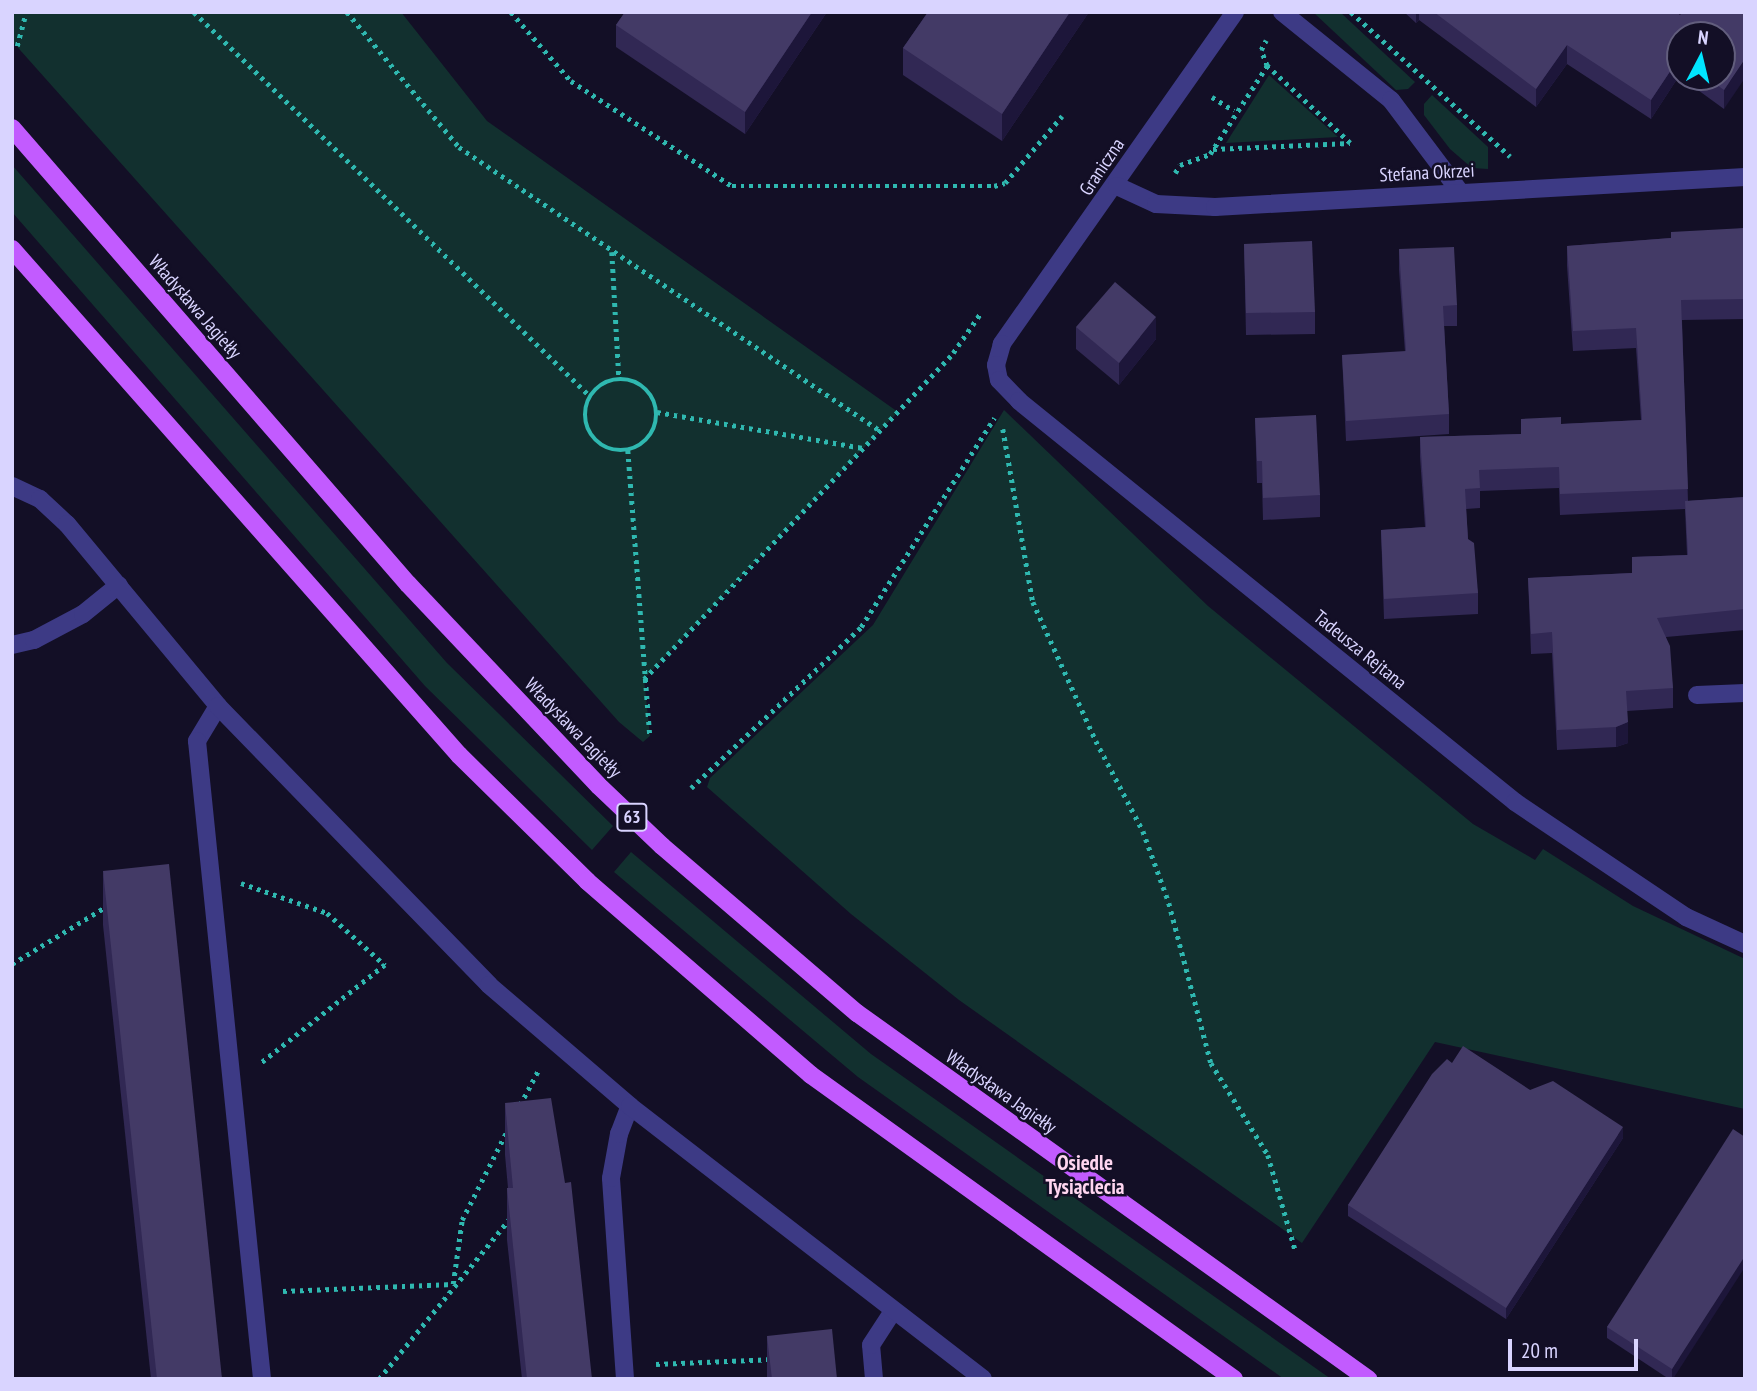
<!DOCTYPE html>
<html>
<head>
<meta charset="utf-8">
<style>
  body { margin:0 }
  #map { position:relative; width:1757px; height:1391px; overflow:hidden; background:#130f26; font-family:"PT Sans Narrow",sans-serif }
  div>[style] { position:absolute }
  [style*='--x'] { left:calc(var(--x)*1px); top:calc(var(--y)*1px); width:calc(var(--w)*1px); rotate:calc(var(--a)*1deg) }
  .green>* { inset:0; background:#12302f }
  .path>* { height:4.5px; margin-top:-2.25px; transform-origin:0; background:repeating-linear-gradient(90deg,#2fb8b0 0 3.5px,transparent 0 8.5px) }
  .path>.ring { margin:-2.25px; padding:0; box-sizing:content-box; background:none; border:4.5px solid #2fb8b0; border-radius:50% }
  .service>* { height:18px; margin:-9px; padding:0 9px; transform-origin:9px; border-radius:9px; background:#3d3a85 }
  .minor>* { height:18px; margin:-9px; padding:0 9px; transform-origin:9px; border-radius:9px; background:#3d3a85 }
  .primary>* { height:18px; margin:-9px; padding:0 9px; transform-origin:9px; border-radius:9px; background:#c25bff }
  .wall>* { inset:0; background:#312854 }
  .shaded-wall>* { inset:0; background:#1d163a }
  .building>* { inset:0; background:#433a66 }
  span { translate:-50% -50%; white-space:nowrap; text-align:center; line-height:1.15; -webkit-text-stroke:5px #130f26; paint-order:stroke }
  .shield-label span { padding:2px 5px; background:#130f26; border:2px solid; border-radius:5px; -webkit-text-stroke-width:0 }
  .shield-label { font-size:18px; color:#d9d4ff; font-weight:700 }
  .street-label { font-size:19px; color:#d9d4ff }
  .neighbourhood-label { font-size:21px; color:#ffd6f0; font-weight:700 }
  .frame { position:absolute; inset:0; border:14px solid #d9d4ff; pointer-events:none }
  .north { position:absolute; left:1666px; top:21px; width:70px; height:70px; box-sizing:border-box; background:#130f26; border:2px solid #625e7d; border-radius:50%; rotate:7deg; font-size:19px; font-weight:700; line-height:28px; text-align:center; color:#d9d4ff }
  .north::after { content:''; display:block; margin:auto; width:24px; height:32px; background:#00e5ff; clip-path:polygon(50% 0,100% 100%,50% 72%,0 100%) }
  .scale { position:absolute; left:1508px; top:1339px; width:130px; height:32px; box-sizing:border-box; border:4px solid #d9d4ff; border-top:0; padding-left:9px; font-size:21px; line-height:24px; white-space:nowrap; color:#d9d4ff; -webkit-text-stroke:5px #130f26; paint-order:stroke }
</style>
</head>
<body>
<div id="map">
  <div class="green">
    <div style="clip-path:polygon(12px 12px,401px 12px,487px 121px,898px 412px,644px 679px,650px 736px,643px 742px,619px 722px,12px 41px)"></div>
    <div style="clip-path:polygon(1313px 12px,1340px 12px,1415px 82px,1408px 89px,1396px 90px)"></div>
    <div style="clip-path:polygon(1269px 75px,1338px 137px,1226px 143px)"></div>
    <div style="clip-path:polygon(1432px 95px,1488px 147px,1488px 169px,1472px 168px,1450px 149px,1424px 115px,1424px 104px)"></div>
    <div style="clip-path:polygon(12px 165px,447px 663px,613px 826px,592px 850px,425px 686px,12px 212px)"></div>
    <div style="clip-path:polygon(1004px 410px,1208px 606px,1473px 824px,1535px 860px,1543px 849px,1633px 906px,1745px 959px,1745px 1109px,1435px 1042px,1302px 1243px,959px 1000px,851px 914px,707px 787px,710px 778px,873px 625px)"></div>
    <div style="clip-path:polygon(631px 852px,871px 1054px,1331px 1379px,1284px 1379px,858px 1077px,614px 872px)"></div>
  </div>
  <div class="path">
    <div style="--x:194;--y:12;--w:552;--a:44.12"></div>
    <div style="--x:347;--y:12;--w:175;--a:50.3"></div>
    <div style="--x:459;--y:147;--w:506;--a:33.97"></div>
    <div style="--x:511;--y:12;--w:91;--a:49"></div>
    <div style="--x:571;--y:81;--w:192;--a:33.1"></div>
    <div style="--x:732;--y:186;--w:262;--a:0"></div>
    <div style="--x:994;--y:186;--w:11;--a:-15"></div>
    <div style="--x:1005;--y:183;--w:88;--a:-49.6"></div>
    <div style="--x:1351;--y:12;--w:215;--a:42.2"></div>
    <div style="--x:17;--y:46;--w:35;--a:-75"></div>
    <div style="--x:1212;--y:97;--w:26;--a:32"></div>
    <div style="--x:1213;--y:149;--w:137;--a:-2.5"></div>
    <div style="--x:1350;--y:143;--w:113;--a:-137.1"></div>
    <div style="--x:1267;--y:66;--w:17;--a:-111"></div>
    <div style="--x:1261;--y:50;--w:11;--a:-63"></div>
    <div style="--x:1175;--y:173;--w:9;--a:-58"></div>
    <div style="--x:1180;--y:165;--w:32;--a:-20"></div>
    <div style="--x:1210;--y:154;--w:105;--a:-57.1"></div>
    <div style="--x:612;--y:252;--w:127;--a:86.8"></div>
    <div class="ring" style="left:585px;top:379px;width:67.5px;height:67.5px"></div>
    <div style="--x:657;--y:412;--w:209;--a:9.9"></div>
    <div style="--x:1003;--y:429;--w:176;--a:80.2"></div>
    <div style="--x:1033;--y:602;--w:153;--a:65.6"></div>
    <div style="--x:1096;--y:741;--w:102;--a:62.4"></div>
    <div style="--x:1143;--y:831;--w:77;--a:70.1"></div>
    <div style="--x:1169;--y:903;--w:165;--a:75.3"></div>
    <div style="--x:1211;--y:1063;--w:108;--a:58.2"></div>
    <div style="--x:1268;--y:1155;--w:98;--a:74"></div>
    <div style="--x:628;--y:450;--w:287;--a:85.6"></div>
    <div style="--x:644;--y:679;--w:449;--a:-46.5"></div>
    <div style="--x:953;--y:353;--w:47;--a:-55.3"></div>
    <div style="--x:691;--y:788;--w:234;--a:-43.4"></div>
    <div style="--x:861;--y:627;--w:248;--a:-57.5"></div>
    <div style="--x:241;--y:883;--w:91;--a:19.2"></div>
    <div style="--x:327;--y:913;--w:78;--a:41.9"></div>
    <div style="--x:385;--y:965;--w:159;--a:141.6"></div>
    <div style="--x:12;--y:964;--w:111;--a:-31.4"></div>
    <div style="--x:520;--y:1105;--w:41;--a:-62.2"></div>
    <div style="--x:283;--y:1291;--w:170;--a:-2.4"></div>
    <div style="--x:453;--y:1284;--w:65;--a:-82"></div>
    <div style="--x:462;--y:1220;--w:100;--a:-63.2"></div>
    <div style="--x:656;--y:1364;--w:117;--a:-2.4"></div>
    <div style="--x:379;--y:1379;--w:209;--a:-50.8"></div>
  </div>
  <div class="service">
    <div style="--x:1282;--y:12;--w:140;--a:38.9"></div>
    <div style="--x:1391;--y:100;--w:115;--a:53.1"></div>
    <div style="--x:12;--y:645;--w:23;--a:-13"></div>
    <div style="--x:34;--y:640;--w:55;--a:-28"></div>
    <div style="--x:83;--y:614;--w:46;--a:-38.9"></div>
    <div style="--x:1697;--y:695;--w:48;--a:-2.4"></div>
    <div style="--x:218;--y:706;--w:41;--a:121"></div>
    <div style="--x:197;--y:741;--w:641;--a:84.18"></div>
    <div style="--x:625;--y:1379;--w:201;--a:-94"></div>
    <div style="--x:611;--y:1178;--w:45;--a:-79.7"></div>
    <div style="--x:619;--y:1134;--w:30;--a:-69"></div>
    <div style="--x:874;--y:1379;--w:34;--a:-95"></div>
    <div style="--x:871;--y:1345;--w:38;--a:-57"></div>
  </div>
  <div class="minor">
    <div style="--x:1235;--y:12;--w:406;--a:125.1"></div>
    <div style="--x:1002;--y:344;--w:22;--a:106"></div>
    <div style="--x:996;--y:365;--w:15;--a:79"></div>
    <div style="--x:999;--y:380;--w:29;--a:46"></div>
    <div style="--x:1019;--y:401;--w:638;--a:38.95"></div>
    <div style="--x:1515;--y:802;--w:206;--a:33.9"></div>
    <div style="--x:1686;--y:917;--w:65;--a:24.6"></div>
    <div style="--x:1117;--y:186;--w:43;--a:24.8"></div>
    <div style="--x:1156;--y:204;--w:59;--a:2.9"></div>
    <div style="--x:1215;--y:207;--w:531;--a:-3.24"></div>
    <div style="--x:12;--y:486;--w:31;--a:25"></div>
    <div style="--x:40;--y:499;--w:37;--a:43"></div>
    <div style="--x:67;--y:524;--w:236;--a:50.3"></div>
    <div style="--x:218;--y:706;--w:389;--a:45.8"></div>
    <div style="--x:489;--y:985;--w:186;--a:40.6"></div>
    <div style="--x:630;--y:1106;--w:446;--a:37.7"></div>
  </div>
  <div class="primary">
    <div style="--x:12;--y:128;--w:604;--a:49.03"></div>
    <div style="--x:408;--y:584;--w:278;--a:46.6"></div>
    <div style="--x:599;--y:786;--w:87;--a:43.6"></div>
    <div style="--x:662;--y:846;--w:257;--a:40.6"></div>
    <div style="--x:857;--y:1013;--w:629;--a:35.61"></div>
    <div style="--x:12;--y:249;--w:675;--a:48.54"></div>
    <div style="--x:459;--y:755;--w:180;--a:44.5"></div>
    <div style="--x:587;--y:881;--w:296;--a:40.9"></div>
    <div style="--x:811;--y:1075;--w:521;--a:35.7"></div>
  </div>
  <div class="wall">
    <div style="clip-path:polygon(625px 12px,827px 12px,745px 134px,616px 47px,616px 25px)"></div>
    <div style="clip-path:polygon(928px 12px,1089px 12px,1002px 141px,903px 75px,903px 48px)"></div>
    <div style="clip-path:polygon(1404px 12px,1676px 12px,1680px 15px,1745px 12px,1724px 109px,1680px 77px,1722px 77px,1680px 35px,1680px 77px,1679px 76px,1651px 119px,1567px 64px,1536px 107px,1419px 20px,1416px 23px)"></div>
    <div style="clip-path:polygon(1745px 228px,1745px 319px,1682px 320px,1688px 501px,1745px 497px,1745px 630px,1666px 637px,1673px 688px,1673px 708px,1627px 711px,1628px 743px,1616px 747px,1557px 750px,1552px 653px,1531px 654px,1528px 578px,1632px 573px,1632px 557px,1687px 555px,1685px 509px,1560px 515px,1559px 488px,1480px 491px,1480px 508px,1466px 509px,1468px 539px,1478px 593px,1478px 614px,1384px 619px,1381px 530px,1425px 527px,1420px 457px,1420px 437px,1521px 434px,1521px 419px,1561px 424px,1641px 420px,1636px 348px,1573px 351px,1567px 266px,1567px 246px,1671px 238px)"></div>
    <div style="clip-path:polygon(1244px 244px,1315px 312px,1315px 334px,1246px 335px)"></div>
    <div style="clip-path:polygon(1399px 249px,1457px 305px,1457px 326px,1444px 326px,1449px 414px,1449px 434px,1346px 441px,1342px 355px,1405px 352px,1399px 270px)"></div>
    <div style="clip-path:polygon(1076px 327px,1156px 339px,1119px 385px,1076px 349px)"></div>
    <div style="clip-path:polygon(1255px 418px,1320px 495px,1320px 517px,1263px 520px,1262px 483px,1257px 483px)"></div>
    <div style="clip-path:polygon(103px 871px,222px 1379px,151px 1379px,103px 925px)"></div>
    <div style="clip-path:polygon(1452px 1063px,1530px 1090px,1623px 1138px,1506px 1319px,1348px 1216px,1348px 1205px)"></div>
    <div style="clip-path:polygon(505px 1103px,592px 1379px,522px 1379px,507px 1240px,507px 1188px,508px 1188px,505px 1155px)"></div>
    <div style="clip-path:polygon(1745px 1137px,1673px 1379px,1669px 1379px,1607px 1338px,1607px 1327px)"></div>
    <div style="clip-path:polygon(767px 1336px,837px 1379px,767px 1379px)"></div>
  </div>
  <div class="shaded-wall">
    <div style="clip-path:polygon(812px 12px,827px 12px,745px 134px,745px 112px)"></div>
    <div style="clip-path:polygon(1070px 12px,1089px 12px,1002px 141px,1002px 114px)"></div>
    <div style="clip-path:polygon(1416px 12px,1419px 12px,1419px 20px,1416px 23px)"></div>
    <div style="clip-path:polygon(1567px 45px,1567px 64px,1536px 107px,1536px 89px)"></div>
    <div style="clip-path:polygon(1679px 58px,1679px 76px,1651px 119px,1651px 100px)"></div>
    <div style="clip-path:polygon(1745px 59px,1745px 78px,1724px 109px,1724px 90px)"></div>
    <div style="clip-path:polygon(1156px 317px,1156px 339px,1119px 385px,1119px 363px)"></div>
    <div style="clip-path:polygon(1628px 722px,1628px 743px,1616px 747px,1616px 727px)"></div>
    <div style="clip-path:polygon(1623px 1127px,1623px 1138px,1506px 1319px,1506px 1308px)"></div>
    <div style="clip-path:polygon(1745px 1256px,1745px 1267px,1673px 1379px,1672px 1379px,1672px 1369px)"></div>
  </div>
  <div class="building">
    <div style="clip-path:polygon(625px 12px,812px 12px,745px 112px,616px 25px)"></div>
    <div style="clip-path:polygon(928px 12px,1070px 12px,1002px 114px,903px 48px)"></div>
    <div style="clip-path:polygon(1434px 12px,1676px 12px,1680px 15px,1682px 12px,1745px 12px,1745px 59px,1724px 90px,1706px 77px,1722px 77px,1722px 35px,1680px 35px,1680px 58px,1679px 58px,1651px 100px,1567px 45px,1536px 89px)"></div>
    <div style="clip-path:polygon(1745px 228px,1745px 299px,1681px 300px,1688px 489px,1560px 494px,1559px 467px,1479px 470px,1480px 488px,1465px 489px,1468px 539px,1474px 543px,1478px 593px,1384px 599px,1381px 530px,1426px 527px,1420px 437px,1521px 434px,1521px 419px,1561px 417px,1561px 424px,1642px 420px,1636px 328px,1573px 331px,1567px 246px,1671px 238px,1671px 232px)"></div>
    <div style="clip-path:polygon(1312px 241px,1315px 312px,1246px 313px,1244px 244px)"></div>
    <div style="clip-path:polygon(1454px 247px,1457px 305px,1443px 306px,1449px 414px,1346px 421px,1342px 355px,1406px 351px,1399px 249px)"></div>
    <div style="clip-path:polygon(1115px 282px,1156px 317px,1119px 363px,1076px 327px)"></div>
    <div style="clip-path:polygon(1316px 415px,1320px 495px,1263px 498px,1262px 461px,1257px 461px,1255px 418px)"></div>
    <div style="clip-path:polygon(1745px 497px,1745px 609px,1657px 618px,1670px 646px,1673px 688px,1626px 691px,1628px 722px,1616px 727px,1557px 730px,1552px 632px,1531px 634px,1528px 578px,1632px 573px,1632px 557px,1688px 555px,1685px 501px)"></div>
    <div style="clip-path:polygon(169px 864px,222px 1379px,157px 1379px,103px 871px)"></div>
    <div style="clip-path:polygon(1463px 1046px,1530px 1090px,1553px 1081px,1623px 1127px,1506px 1308px,1348px 1205px,1432px 1074px,1447px 1059px,1452px 1063px)"></div>
    <div style="clip-path:polygon(551px 1098px,565px 1183px,571px 1182px,592px 1379px,527px 1379px,507px 1188px,513px 1188px,505px 1103px)"></div>
    <div style="clip-path:polygon(1733px 1129px,1745px 1137px,1745px 1256px,1672px 1369px,1607px 1327px)"></div>
    <div style="clip-path:polygon(832px 1329px,837px 1379px,772px 1379px,767px 1336px)"></div>
  </div>
  <div class="shield-label">
    <span style="left:632px;top:817px">63</span>
  </div>
  <div class="street-label">
    <span style="left:1102px;top:167px;rotate:-56deg">Graniczna</span>
    <span style="left:1427px;top:173px;rotate:-3deg">Stefana Okrzei</span>
    <span style="left:195px;top:307px;rotate:49deg">Władysława Jagiełły</span>
    <span style="left:1360px;top:650px;rotate:39deg">Tadeusza Rejtana</span>
    <span style="left:573px;top:728px;rotate:46deg">Władysława Jagiełły</span>
    <span style="left:1001px;top:1092px;rotate:35deg">Władysława Jagiełły</span>
  </div>
  <div class="neighbourhood-label">
    <span style="left:1085px;top:1175px">Osiedle<br>Tysiąclecia</span>
  </div>
  <div class="frame"></div>
  <div class="north">N</div>
  <div class="scale">20 m</div>
</div>
</body>
</html>
